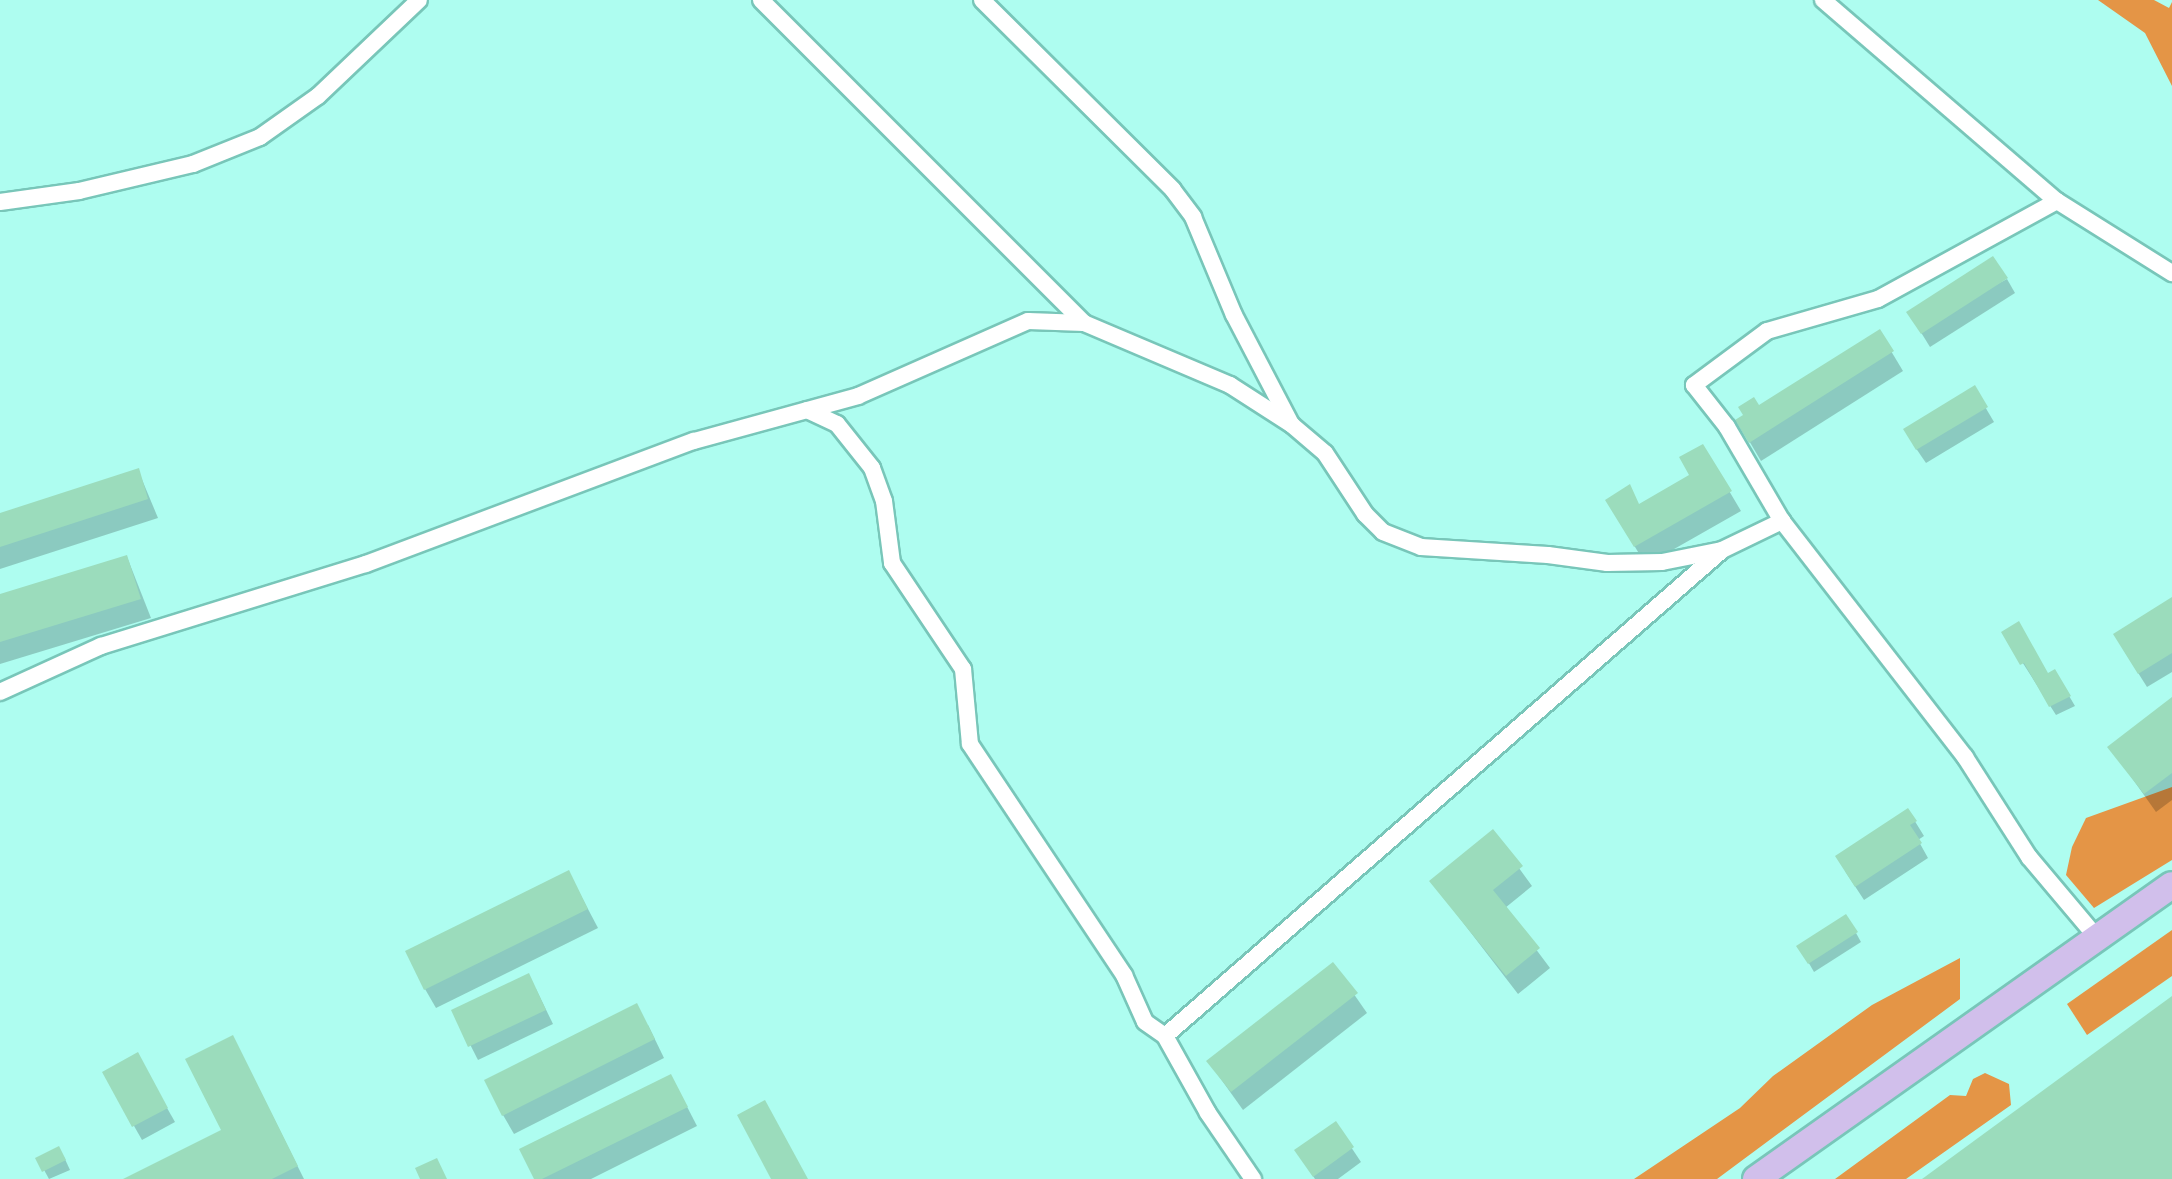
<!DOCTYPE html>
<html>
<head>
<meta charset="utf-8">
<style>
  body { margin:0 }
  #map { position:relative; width:2172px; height:1179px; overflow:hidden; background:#aefdf0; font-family:Raleway,sans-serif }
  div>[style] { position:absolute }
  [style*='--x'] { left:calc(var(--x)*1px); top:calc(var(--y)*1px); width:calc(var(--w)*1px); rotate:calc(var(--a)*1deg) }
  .forest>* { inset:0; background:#e49546 }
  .shadow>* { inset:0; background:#0003 }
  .building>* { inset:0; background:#9bdcbc }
  .roads { filter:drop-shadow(2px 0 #78c6b9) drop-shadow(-2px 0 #78c6b9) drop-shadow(0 2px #78c6b9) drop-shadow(0 -2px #78c6b9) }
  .street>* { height:16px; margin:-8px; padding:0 8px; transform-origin:8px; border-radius:8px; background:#fff }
  .primary>* { height:26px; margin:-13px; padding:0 13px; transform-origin:13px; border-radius:13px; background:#d1bfeb }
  span { translate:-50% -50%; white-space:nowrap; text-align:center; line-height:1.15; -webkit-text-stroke:5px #aefdf0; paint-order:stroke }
</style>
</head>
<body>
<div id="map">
  <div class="forest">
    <div style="clip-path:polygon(2098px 0,2154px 0,2169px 8px,2172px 2px,2172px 86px,2145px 33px)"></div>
    <div style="clip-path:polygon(2172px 787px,2172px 860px,2094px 908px,2066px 875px,2072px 847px,2086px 818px)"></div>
    <div style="clip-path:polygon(2172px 930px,2172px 976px,2087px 1035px,2067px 1004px)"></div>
    <div style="clip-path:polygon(1960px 958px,1960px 999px,1717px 1179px,1634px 1179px,1740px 1108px,1773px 1076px,1872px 1005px)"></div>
    <div style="clip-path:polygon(1985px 1073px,2009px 1084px,2011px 1105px,1906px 1179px,1835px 1179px,1950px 1095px,1966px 1096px,1973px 1079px)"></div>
  </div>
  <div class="shadow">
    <div style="clip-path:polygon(2007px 279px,2015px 293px,1930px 347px,1917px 326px)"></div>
    <div style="clip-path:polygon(1879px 331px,1903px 371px,1761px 461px,1748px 439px,1758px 407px)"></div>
    <div style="clip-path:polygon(1974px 388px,1994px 422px,1926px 463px,1913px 444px)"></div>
    <div style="clip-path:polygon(1703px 447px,1741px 511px,1646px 565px,1618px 519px,1692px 476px)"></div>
    <div style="clip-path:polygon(138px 470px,158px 518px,0 569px,0 515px)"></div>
    <div style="clip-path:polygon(127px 557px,151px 618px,0 664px,0 596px)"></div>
    <div style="clip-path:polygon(2172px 599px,2172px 672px,2147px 687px,2123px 649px)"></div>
    <div style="clip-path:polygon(2003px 632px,2048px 676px,2055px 672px,2075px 706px,2056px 715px)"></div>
    <div style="clip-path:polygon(2172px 699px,2172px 800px,2156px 812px,2110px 747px)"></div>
    <div style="clip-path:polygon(1908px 810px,1924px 836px,1918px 840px,1928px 858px,1864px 900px,1845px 871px)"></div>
    <div style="clip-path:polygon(1492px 831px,1532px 886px,1505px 908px,1550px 968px,1518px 994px,1431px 881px)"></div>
    <div style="clip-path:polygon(569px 873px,598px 928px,436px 1008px,425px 989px)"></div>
    <div style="clip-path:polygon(1856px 933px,1861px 942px,1814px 972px,1799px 946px)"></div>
    <div style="clip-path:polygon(1333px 964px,1367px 1013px,1243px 1110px,1208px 1061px)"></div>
    <div style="clip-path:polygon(536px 989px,553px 1024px,478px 1060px,453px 1011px)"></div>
    <div style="clip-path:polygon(648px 1025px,664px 1058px,514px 1134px,503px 1115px)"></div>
    <div style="clip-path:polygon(137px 1055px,175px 1122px,142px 1140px,104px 1073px)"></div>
    <div style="clip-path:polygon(242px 1055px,304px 1179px,127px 1179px,223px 1131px)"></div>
    <div style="clip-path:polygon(681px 1095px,697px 1126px,591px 1179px,536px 1179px)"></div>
    <div style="clip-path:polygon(1335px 1123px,1361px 1162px,1338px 1179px,1315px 1179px,1305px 1164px)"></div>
    <div style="clip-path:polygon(64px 1157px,70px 1170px,49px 1179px,38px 1159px)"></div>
  </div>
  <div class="building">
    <div style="clip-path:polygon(1993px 256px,2008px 278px,1921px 334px,1906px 312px)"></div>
    <div style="clip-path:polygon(1880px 329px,1894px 351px,1749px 443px,1735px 420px,1743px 415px,1738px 407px,1754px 397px,1759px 405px)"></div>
    <div style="clip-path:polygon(1975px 385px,1988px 407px,1916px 450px,1903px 429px)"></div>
    <div style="clip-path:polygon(1703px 444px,1732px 491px,1634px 547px,1605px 500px,1630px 484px,1639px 504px,1689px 475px,1679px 457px)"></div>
    <div style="clip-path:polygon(139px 468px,148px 499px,0 547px,0 513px)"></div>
    <div style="clip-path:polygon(127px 555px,141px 599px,0 642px,0 594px)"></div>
    <div style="clip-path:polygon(2172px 597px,2172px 653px,2138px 674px,2113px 634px)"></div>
    <div style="clip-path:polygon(2019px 621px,2048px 673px,2055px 669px,2071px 696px,2049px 707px,2024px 663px,2020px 665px,2001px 632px)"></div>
    <div style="clip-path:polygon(2172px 697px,2172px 773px,2144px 794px,2107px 747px)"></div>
    <div style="clip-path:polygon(1908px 808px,1917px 821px,1910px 825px,1922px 843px,1855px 887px,1835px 856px)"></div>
    <div style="clip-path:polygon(1493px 829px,1523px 866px,1493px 890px,1540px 948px,1506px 976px,1429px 881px)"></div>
    <div style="clip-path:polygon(569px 870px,588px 909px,424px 990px,405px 951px)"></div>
    <div style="clip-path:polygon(1846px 914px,1858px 932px,1808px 964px,1796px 946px)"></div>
    <div style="clip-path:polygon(1333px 962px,1358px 993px,1231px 1092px,1206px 1061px)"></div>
    <div style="clip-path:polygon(529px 973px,546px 1010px,468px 1047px,451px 1010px)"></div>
    <div style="clip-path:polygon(2172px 996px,2172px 1179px,1922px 1179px)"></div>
    <div style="clip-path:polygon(637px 1003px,655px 1039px,502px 1116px,484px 1080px)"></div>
    <div style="clip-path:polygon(233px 1035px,298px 1166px,272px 1179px,123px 1179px,221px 1130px,185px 1059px)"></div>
    <div style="clip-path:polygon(138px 1052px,168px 1108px,132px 1127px,102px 1072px)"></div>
    <div style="clip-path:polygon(671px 1074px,688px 1107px,542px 1179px,534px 1179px,519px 1149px)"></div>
    <div style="clip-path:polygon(765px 1100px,808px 1179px,771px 1179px,737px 1115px)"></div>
    <div style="clip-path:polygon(1336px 1121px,1354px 1147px,1313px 1177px,1294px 1150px)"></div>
    <div style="clip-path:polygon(59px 1146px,66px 1160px,42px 1172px,35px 1158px)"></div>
    <div style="clip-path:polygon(437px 1158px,447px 1179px,420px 1179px,415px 1168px)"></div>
  </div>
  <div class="roads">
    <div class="street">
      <div style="--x:761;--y:0;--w:457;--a:45"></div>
      <div style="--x:982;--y:0;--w:269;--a:44.8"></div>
      <div style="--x:1173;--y:190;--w:34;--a:53"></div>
      <div style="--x:1193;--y:217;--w:106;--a:67.3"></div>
      <div style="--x:1234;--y:315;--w:121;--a:62.4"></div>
      <div style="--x:1823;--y:0;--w:308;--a:40.7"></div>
      <div style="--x:2057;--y:201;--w:136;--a:32.1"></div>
      <div style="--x:2057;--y:201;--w:204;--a:151.3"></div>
      <div style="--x:1878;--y:299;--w:116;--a:163.9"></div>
      <div style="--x:1767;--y:331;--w:91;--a:143.5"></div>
      <div style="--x:1694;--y:385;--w:53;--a:51.8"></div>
      <div style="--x:1727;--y:427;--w:109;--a:59.7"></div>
      <div style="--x:1782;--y:521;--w:299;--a:52.2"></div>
      <div style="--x:1965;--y:757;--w:119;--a:57.4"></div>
      <div style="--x:2029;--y:857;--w:109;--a:49.9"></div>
      <div style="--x:0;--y:202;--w:80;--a:-7.9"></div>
      <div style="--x:79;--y:191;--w:117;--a:-13.3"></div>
      <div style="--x:193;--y:164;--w:72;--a:-21.9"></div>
      <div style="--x:260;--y:137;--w:71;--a:-35.3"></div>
      <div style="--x:318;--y:96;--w:139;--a:-43.5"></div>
      <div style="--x:807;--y:410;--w:33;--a:25"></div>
      <div style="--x:837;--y:424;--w:56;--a:51.5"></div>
      <div style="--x:872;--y:468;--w:35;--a:70"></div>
      <div style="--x:884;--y:501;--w:63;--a:82.6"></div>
      <div style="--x:892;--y:563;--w:128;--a:56.2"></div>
      <div style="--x:963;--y:669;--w:75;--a:84.7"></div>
      <div style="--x:970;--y:744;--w:278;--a:56.3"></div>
      <div style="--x:1124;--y:975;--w:51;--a:65.9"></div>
      <div style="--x:1145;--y:1022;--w:24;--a:35"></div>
      <div style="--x:1165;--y:1036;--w:88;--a:60.8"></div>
      <div style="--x:1208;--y:1113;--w:80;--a:55.7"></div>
      <div style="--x:0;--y:692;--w:111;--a:-24.5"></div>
      <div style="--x:101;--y:646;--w:277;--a:-17.2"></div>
      <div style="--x:366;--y:564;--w:350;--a:-20.6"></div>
      <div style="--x:694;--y:441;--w:170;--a:-15.3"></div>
      <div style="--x:858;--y:396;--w:186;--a:-23.8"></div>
      <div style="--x:1028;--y:321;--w:56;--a:2"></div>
      <div style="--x:1084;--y:323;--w:159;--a:23"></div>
      <div style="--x:1230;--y:385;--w:74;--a:32.8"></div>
      <div style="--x:1292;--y:425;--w:43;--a:40.3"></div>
      <div style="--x:1325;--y:453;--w:73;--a:56.7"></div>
      <div style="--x:1365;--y:514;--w:25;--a:45"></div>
      <div style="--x:1383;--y:532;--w:41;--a:21.5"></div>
      <div style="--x:1421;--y:547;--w:127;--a:3.6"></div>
      <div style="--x:1548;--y:555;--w:60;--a:7.7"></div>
      <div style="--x:1607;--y:563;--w:55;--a:-1"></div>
      <div style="--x:1662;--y:562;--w:61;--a:-11.3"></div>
      <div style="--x:1722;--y:550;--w:67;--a:-25.8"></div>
      <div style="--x:1165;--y:1036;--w:736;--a:-41.09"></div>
    </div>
    <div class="primary">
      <div style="--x:1756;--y:1179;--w:509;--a:-35.25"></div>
    </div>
  </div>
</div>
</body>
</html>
